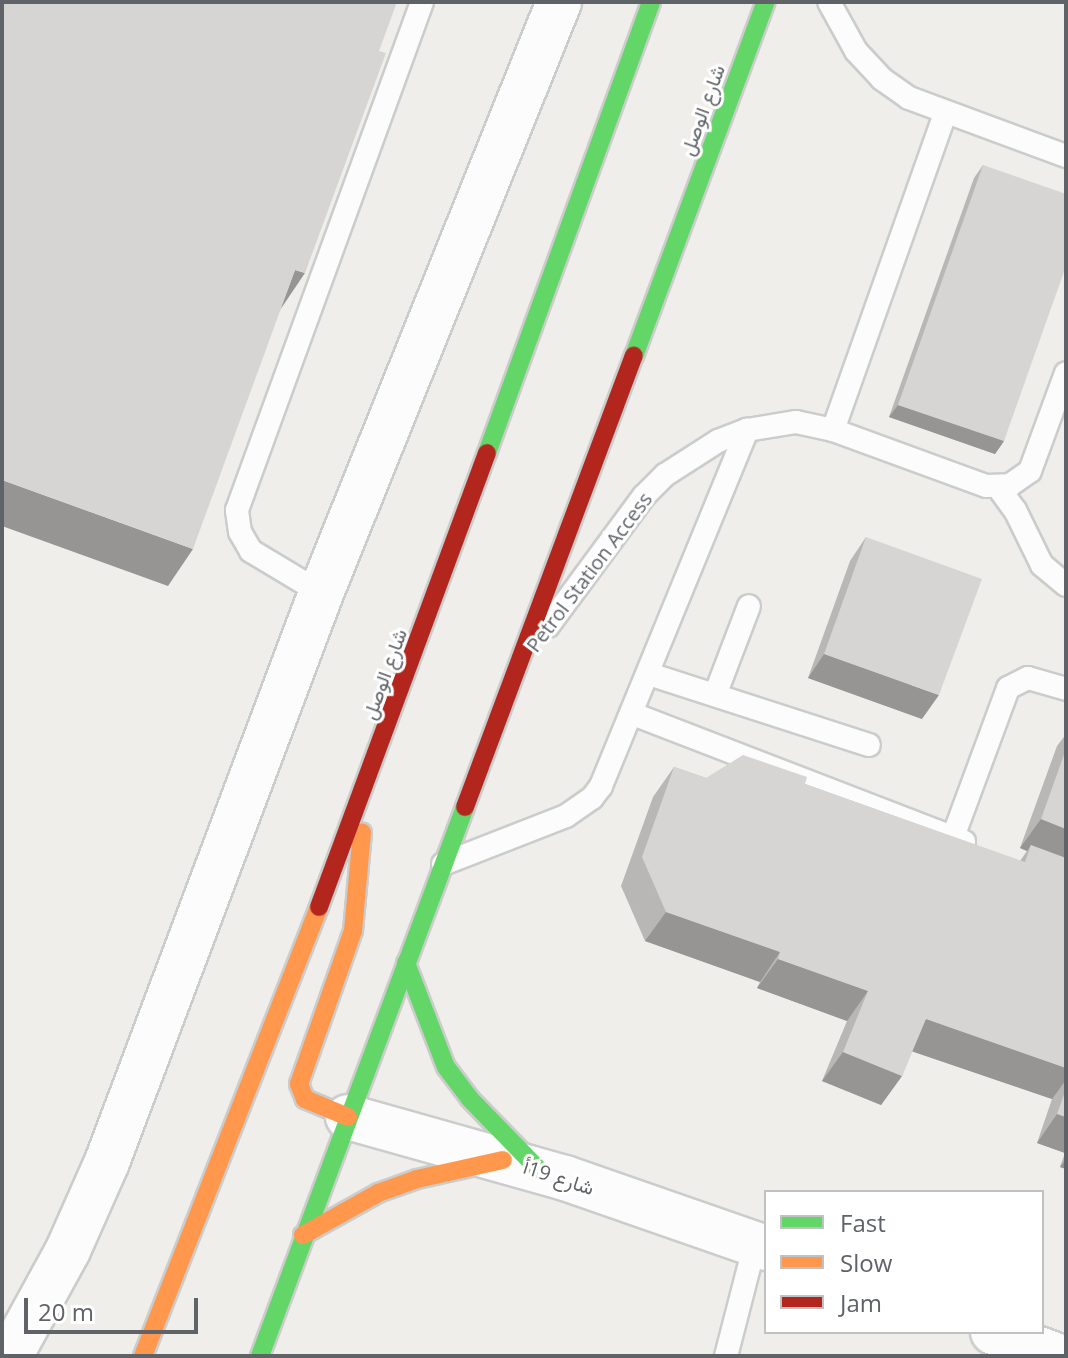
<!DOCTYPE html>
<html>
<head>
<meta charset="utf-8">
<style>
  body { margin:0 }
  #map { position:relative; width:1068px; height:1358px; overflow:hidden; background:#efeeea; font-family:"Open Sans",Vazirmatn,sans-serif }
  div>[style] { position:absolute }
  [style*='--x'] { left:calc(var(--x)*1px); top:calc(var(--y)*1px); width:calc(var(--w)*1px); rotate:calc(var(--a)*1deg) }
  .roads { filter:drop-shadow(2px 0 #cbcccc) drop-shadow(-2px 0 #cbcccc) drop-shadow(0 2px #cbcccc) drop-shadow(0 -2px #cbcccc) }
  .lane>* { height:22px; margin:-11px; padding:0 11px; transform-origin:11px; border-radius:11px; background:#fdfcfc }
  .street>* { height:44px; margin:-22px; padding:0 22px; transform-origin:22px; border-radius:22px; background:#fdfcfc }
  .fast>* { height:18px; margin:-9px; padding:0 9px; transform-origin:9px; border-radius:9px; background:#63d668 }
  .slow>* { height:18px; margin:-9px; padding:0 9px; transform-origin:9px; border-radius:9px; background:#ff974d }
  .jam>* { height:18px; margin:-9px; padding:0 9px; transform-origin:9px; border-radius:9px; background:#b3261e }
  .wall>* { inset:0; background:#b8b7b5 }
  .shaded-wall>* { inset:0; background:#969594 }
  .building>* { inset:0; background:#d6d5d3 }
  span { translate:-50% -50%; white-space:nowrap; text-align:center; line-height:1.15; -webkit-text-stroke:6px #fff; paint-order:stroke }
  .street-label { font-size:20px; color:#5f6368 }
  .frame { position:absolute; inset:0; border:4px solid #5f6368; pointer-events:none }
  .legend { position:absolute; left:764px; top:1190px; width:280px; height:144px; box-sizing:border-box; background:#fff; border:2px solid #bfc1c3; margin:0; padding:10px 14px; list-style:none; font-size:24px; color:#5f6368 }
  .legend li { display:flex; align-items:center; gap:16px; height:40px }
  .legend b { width:40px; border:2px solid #bfc1c3 }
  .scale { position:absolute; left:24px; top:1298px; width:174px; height:36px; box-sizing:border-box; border:4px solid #5f6368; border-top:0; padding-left:10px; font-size:24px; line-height:28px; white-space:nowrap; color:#5f6368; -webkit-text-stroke:6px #fff; paint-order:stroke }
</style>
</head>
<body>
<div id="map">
  <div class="roads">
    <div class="lane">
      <div style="--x:829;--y:2;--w:56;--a:61.1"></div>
      <div style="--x:856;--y:51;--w:38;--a:47"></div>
      <div style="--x:882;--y:79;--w:33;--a:35"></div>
      <div style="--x:909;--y:98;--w:167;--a:20.3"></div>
      <div style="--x:833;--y:430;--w:335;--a:-70.5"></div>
      <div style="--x:998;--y:487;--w:29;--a:54"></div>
      <div style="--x:1015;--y:510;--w:61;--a:63.9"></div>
      <div style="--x:1042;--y:565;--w:31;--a:40"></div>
      <div style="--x:321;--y:593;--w:82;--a:-149"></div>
      <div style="--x:251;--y:551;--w:22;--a:-120"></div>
      <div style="--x:240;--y:532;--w:22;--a:-98"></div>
      <div style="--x:237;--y:510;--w:541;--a:-69.99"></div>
      <div style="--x:548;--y:626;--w:162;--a:-53.6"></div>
      <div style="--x:644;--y:496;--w:30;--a:-45"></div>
      <div style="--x:665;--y:475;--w:63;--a:-32.7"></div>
      <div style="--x:718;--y:441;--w:31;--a:-21"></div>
      <div style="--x:747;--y:430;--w:50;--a:-9.3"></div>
      <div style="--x:796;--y:422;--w:38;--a:12"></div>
      <div style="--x:833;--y:430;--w:163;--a:20.1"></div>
      <div style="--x:986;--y:486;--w:24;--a:-2"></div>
      <div style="--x:1010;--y:485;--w:24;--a:-35"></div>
      <div style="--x:1030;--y:471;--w:104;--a:-69.8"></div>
      <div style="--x:649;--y:674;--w:231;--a:17.9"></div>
      <div style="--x:715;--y:695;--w:95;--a:-69.1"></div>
      <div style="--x:633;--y:714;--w:355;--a:21.1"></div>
      <div style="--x:953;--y:837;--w:159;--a:-69.7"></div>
      <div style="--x:1008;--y:688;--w:22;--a:-27"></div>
      <div style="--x:1028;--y:678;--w:40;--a:16"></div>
      <div style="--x:443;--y:864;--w:132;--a:-21.3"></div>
      <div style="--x:566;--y:816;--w:32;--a:-35"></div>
      <div style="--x:592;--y:798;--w:15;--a:-53"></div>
      <div style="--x:601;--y:786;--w:385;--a:-67.7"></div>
      <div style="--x:726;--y:1356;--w:116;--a:-75.5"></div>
    </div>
    <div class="street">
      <div style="--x:348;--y:1117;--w:225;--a:15.7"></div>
      <div style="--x:565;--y:1178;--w:213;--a:19.2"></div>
      <div style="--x:993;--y:1332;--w:69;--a:20.3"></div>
      <div style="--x:10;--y:1356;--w:121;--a:-61.3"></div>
      <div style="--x:68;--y:1250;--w:96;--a:-66.1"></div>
      <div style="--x:107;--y:1162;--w:608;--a:-69.39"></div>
      <div style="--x:321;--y:593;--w:637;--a:-68.06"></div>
    </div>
    <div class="fast">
      <div style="--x:634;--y:356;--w:378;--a:-69.6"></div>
      <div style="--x:487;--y:453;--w:480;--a:-70"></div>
      <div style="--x:406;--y:963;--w:111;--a:69"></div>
      <div style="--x:446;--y:1067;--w:40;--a:53"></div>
      <div style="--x:470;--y:1099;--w:100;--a:45.8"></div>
      <div style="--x:260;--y:1356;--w:586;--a:-69.52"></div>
    </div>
    <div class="slow">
      <div style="--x:348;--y:1117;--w:47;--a:-157.3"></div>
      <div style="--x:305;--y:1099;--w:16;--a:-112"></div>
      <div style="--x:299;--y:1084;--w:162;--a:-70.6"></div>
      <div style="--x:353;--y:931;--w:99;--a:-84.8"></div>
      <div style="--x:303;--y:1235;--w:86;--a:-29.2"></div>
      <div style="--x:378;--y:1193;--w:41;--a:-19.7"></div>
      <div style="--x:417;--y:1179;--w:88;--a:-12.5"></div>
      <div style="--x:143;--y:1356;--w:482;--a:-68.6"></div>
    </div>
    <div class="jam">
      <div style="--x:465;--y:807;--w:482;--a:-69.5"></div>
      <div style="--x:319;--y:907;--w:484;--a:-69.7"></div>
    </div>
  </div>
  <div class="wall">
    <div style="clip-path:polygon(983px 165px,1004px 441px,995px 454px,889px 417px,974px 178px)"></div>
    <div style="clip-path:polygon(866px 537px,922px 719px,808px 678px,850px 561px)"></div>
    <div style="clip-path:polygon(1066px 734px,1066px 1169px,1060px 1167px,1065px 1153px,1037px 1143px,1052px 1099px,912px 1051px,902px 1076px,881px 1105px,822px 1081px,847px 1021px,757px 988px,760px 982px,645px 941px,621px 886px,653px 797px,674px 767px,706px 778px,805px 784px,1020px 861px,1027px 851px,1020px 848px,1057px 746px)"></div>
  </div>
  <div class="shaded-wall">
    <div style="clip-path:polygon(295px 270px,305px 273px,280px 310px)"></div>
    <div style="clip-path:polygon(898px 405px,1004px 441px,995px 454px,889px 417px)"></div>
    <div style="clip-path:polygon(2px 480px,193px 549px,168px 586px,2px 526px)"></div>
    <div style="clip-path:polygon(824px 654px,939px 695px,922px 719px,808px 678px)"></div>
    <div style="clip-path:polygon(1041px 819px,1066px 829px,1066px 867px,1031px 845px,1027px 851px,1020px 848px)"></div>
    <div style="clip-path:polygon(666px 912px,780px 952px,760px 982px,645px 941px)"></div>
    <div style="clip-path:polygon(778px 959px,868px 991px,847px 1021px,757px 988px)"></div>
    <div style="clip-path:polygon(926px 1019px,1066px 1068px,1066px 1080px,1052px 1099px,905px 1049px)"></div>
    <div style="clip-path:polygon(843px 1052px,902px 1076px,881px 1105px,822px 1081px)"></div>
    <div style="clip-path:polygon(1057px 1114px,1066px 1117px,1066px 1151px,1065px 1153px,1037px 1143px)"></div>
    <div style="clip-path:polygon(1066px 1159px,1066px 1169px,1060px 1167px)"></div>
  </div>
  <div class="building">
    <div style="clip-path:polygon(2px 2px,397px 2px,379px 51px,386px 53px,305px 273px,295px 270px,193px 549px,2px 480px)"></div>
    <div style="clip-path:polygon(983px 165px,1066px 194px,1066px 266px,1004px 441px,898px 405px)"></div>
    <div style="clip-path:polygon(866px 537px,982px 579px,939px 695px,824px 654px)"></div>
    <div style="clip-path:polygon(1066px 749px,1066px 829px,1041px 819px)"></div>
    <div style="clip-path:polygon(743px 755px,807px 777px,805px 784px,1025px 862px,1031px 845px,1066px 858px,1066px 1068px,926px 1019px,902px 1076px,843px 1052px,868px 991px,778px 959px,780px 952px,666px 912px,642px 857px,674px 767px,706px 778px)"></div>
    <div style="clip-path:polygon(1066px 1089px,1066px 1117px,1057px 1114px)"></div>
  </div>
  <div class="street-label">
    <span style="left:702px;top:110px;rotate:-70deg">شارع الوصل</span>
    <span style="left:589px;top:572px;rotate:-53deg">Petrol Station Access</span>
    <span style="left:384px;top:674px;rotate:-70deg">شارع الوصل</span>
    <span style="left:559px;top:1177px;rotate:18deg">شارع 19أ</span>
  </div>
  <div class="frame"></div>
  <ul class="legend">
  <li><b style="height:10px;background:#63d668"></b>Fast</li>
  <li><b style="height:10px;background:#ff974d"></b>Slow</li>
  <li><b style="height:10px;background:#b3261e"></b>Jam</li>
  </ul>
  <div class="scale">20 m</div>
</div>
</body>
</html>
